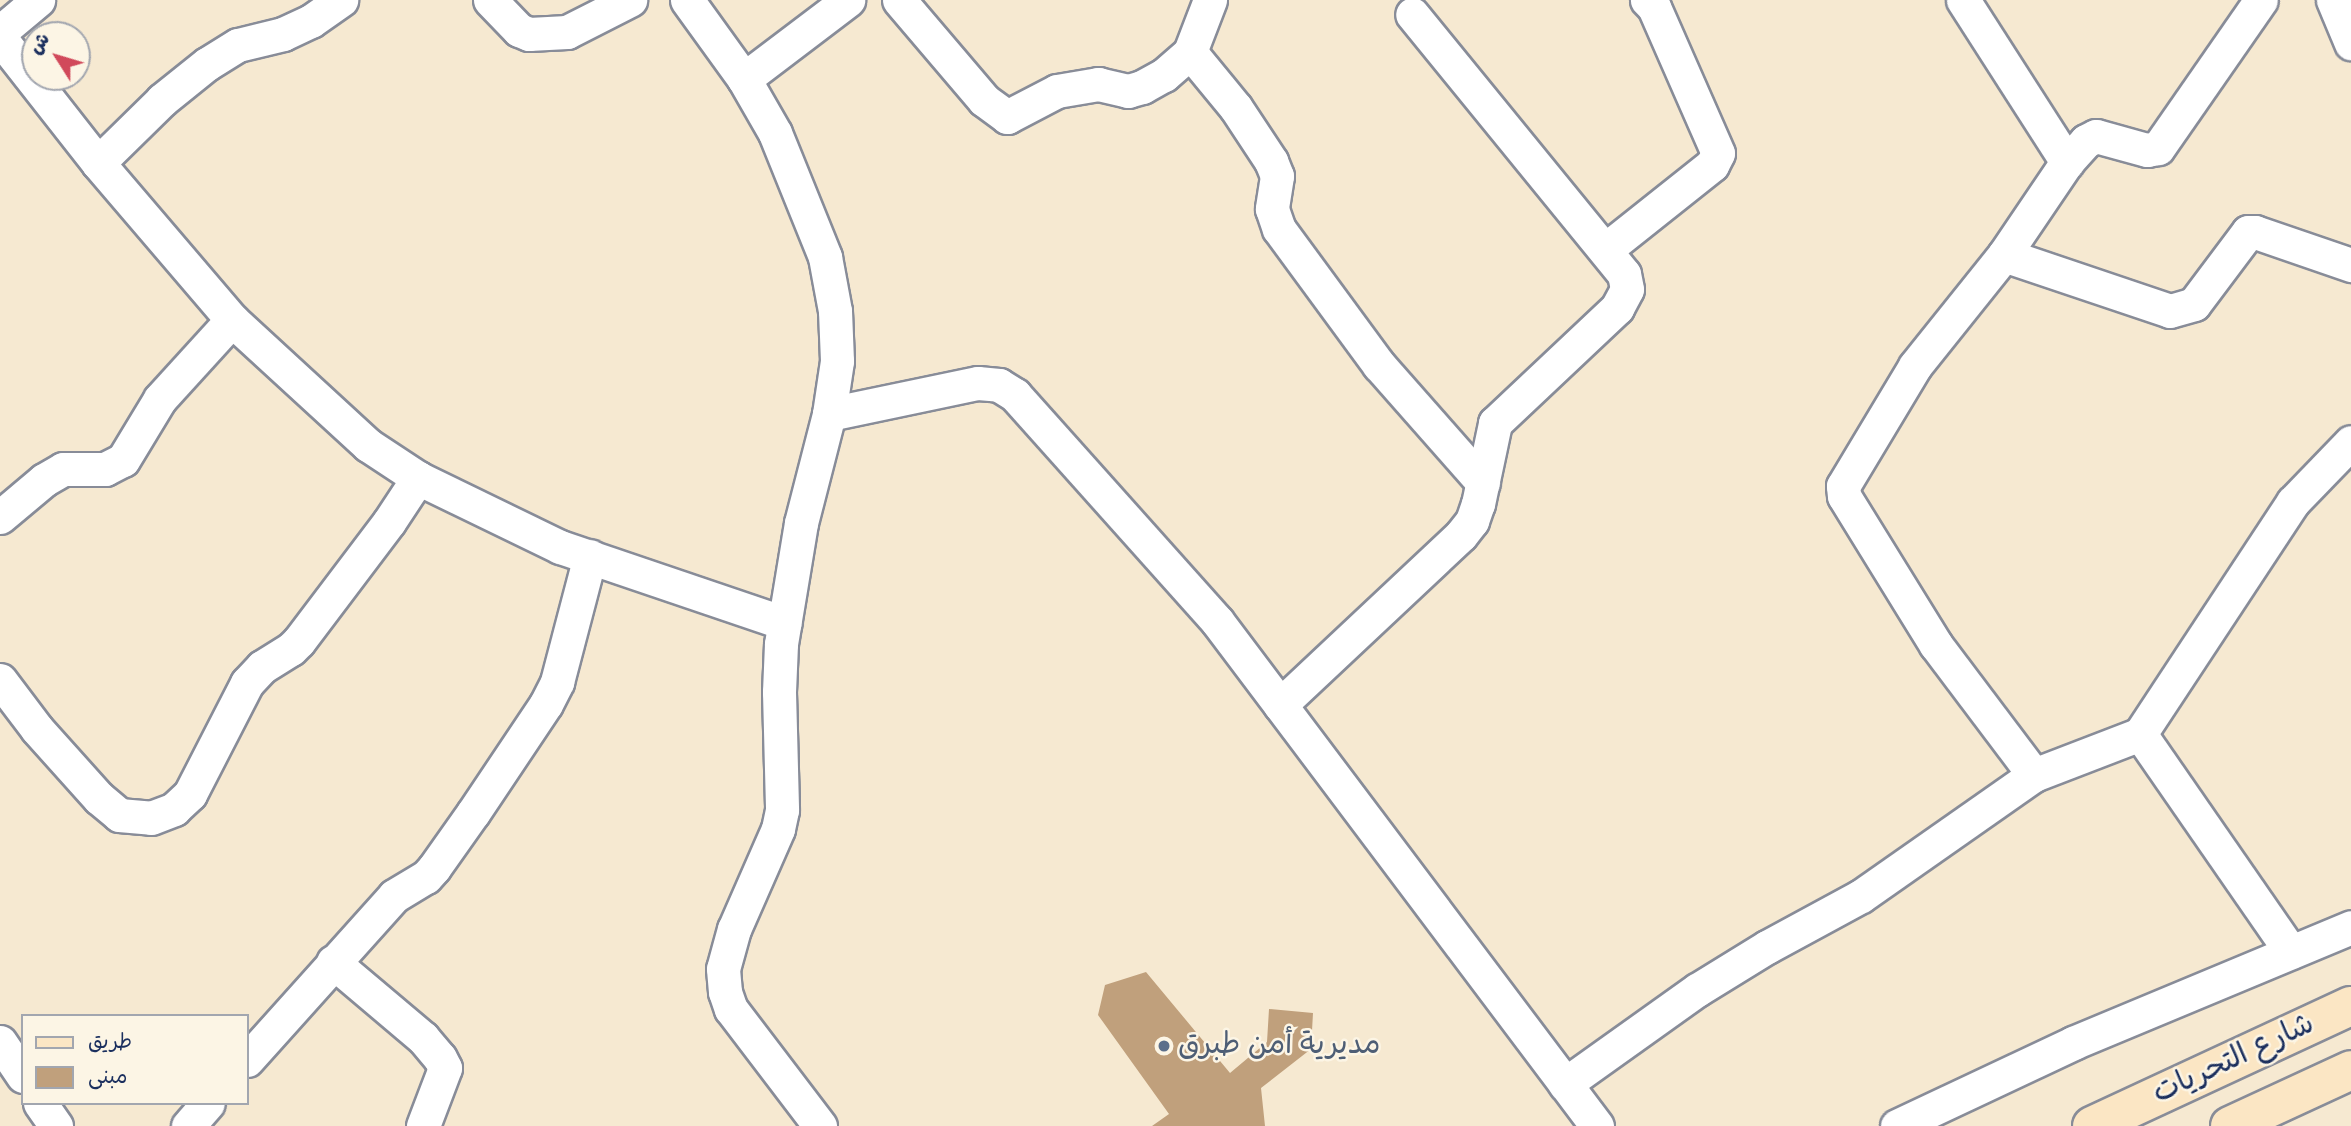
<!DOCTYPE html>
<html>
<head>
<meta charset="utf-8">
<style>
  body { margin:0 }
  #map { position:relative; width:2351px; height:1126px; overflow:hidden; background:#f6e9d1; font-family:"Indie Flower","Playpen Sans Arabic",sans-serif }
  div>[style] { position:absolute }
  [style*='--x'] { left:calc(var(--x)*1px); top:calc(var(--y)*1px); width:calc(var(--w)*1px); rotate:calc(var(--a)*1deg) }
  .building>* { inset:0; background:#c0a07c }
  .roads { filter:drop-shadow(2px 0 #888c98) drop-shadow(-2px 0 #888c98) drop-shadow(0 2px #888c98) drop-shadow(0 -2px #888c98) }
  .minor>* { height:33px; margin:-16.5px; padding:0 16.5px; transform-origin:16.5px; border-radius:16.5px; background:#fff }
  .secondary>* { height:38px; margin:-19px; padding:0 19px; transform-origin:19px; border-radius:19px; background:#fbe6c4 }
  .dots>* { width:19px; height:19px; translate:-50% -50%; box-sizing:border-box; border:4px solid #fcf5e5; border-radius:50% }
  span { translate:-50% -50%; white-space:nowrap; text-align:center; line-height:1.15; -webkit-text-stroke:5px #fcf5e5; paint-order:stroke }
  .service-label { font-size:30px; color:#4e5e75 }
  .left { translate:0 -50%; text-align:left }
  .street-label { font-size:30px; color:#1b2f5e }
  .legend { position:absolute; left:21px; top:1014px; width:228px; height:91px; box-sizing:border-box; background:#fcf5e5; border:2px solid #a2a6af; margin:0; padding:9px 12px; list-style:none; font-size:21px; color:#1b2f5e }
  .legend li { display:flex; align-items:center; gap:14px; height:35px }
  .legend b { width:35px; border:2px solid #a2a6af }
  .north { position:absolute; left:21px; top:21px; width:70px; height:70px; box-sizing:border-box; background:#fcf5e5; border:2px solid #a2a6af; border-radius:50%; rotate:307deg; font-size:19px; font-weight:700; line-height:28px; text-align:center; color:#1b2f5e }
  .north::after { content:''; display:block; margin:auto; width:24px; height:32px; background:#d1495b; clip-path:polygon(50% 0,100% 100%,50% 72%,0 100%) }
</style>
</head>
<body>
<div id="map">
  <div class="building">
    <div style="clip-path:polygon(1146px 972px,1230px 1073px,1267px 1042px,1269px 1009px,1313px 1013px,1311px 1049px,1261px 1088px,1265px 1126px,1152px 1126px,1169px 1114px,1098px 1015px,1105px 985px)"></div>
  </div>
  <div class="roads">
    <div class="minor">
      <div style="--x:490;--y:0;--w:42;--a:46"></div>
      <div style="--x:519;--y:30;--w:11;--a:22"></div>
      <div style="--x:529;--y:34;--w:38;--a:-3"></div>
      <div style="--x:567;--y:32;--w:71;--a:-26.9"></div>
      <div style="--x:687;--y:0;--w:97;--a:54.2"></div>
      <div style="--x:744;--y:79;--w:62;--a:60.1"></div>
      <div style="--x:775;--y:133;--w:134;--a:68"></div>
      <div style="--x:825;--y:257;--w:55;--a:79.5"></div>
      <div style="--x:835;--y:311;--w:50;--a:87.7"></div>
      <div style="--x:837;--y:361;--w:54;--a:98.6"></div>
      <div style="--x:829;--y:414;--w:113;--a:104.4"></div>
      <div style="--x:801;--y:523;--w:123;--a:99.4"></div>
      <div style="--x:781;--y:644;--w:48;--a:92.4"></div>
      <div style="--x:779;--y:692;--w:118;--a:88.5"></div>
      <div style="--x:782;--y:810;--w:19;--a:102"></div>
      <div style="--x:778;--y:829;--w:109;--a:113.7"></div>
      <div style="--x:734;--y:929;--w:41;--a:105.4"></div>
      <div style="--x:723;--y:969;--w:23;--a:85"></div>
      <div style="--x:725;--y:992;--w:18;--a:71"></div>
      <div style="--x:731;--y:1009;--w:147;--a:52.7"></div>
      <div style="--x:899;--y:0;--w:131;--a:49.6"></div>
      <div style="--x:984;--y:100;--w:29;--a:36"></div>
      <div style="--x:1007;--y:117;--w:56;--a:-27.5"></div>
      <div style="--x:1057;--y:91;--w:42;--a:-9.7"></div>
      <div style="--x:1098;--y:84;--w:31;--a:13"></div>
      <div style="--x:1128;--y:91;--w:15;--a:-16"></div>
      <div style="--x:1142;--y:87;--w:25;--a:-29"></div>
      <div style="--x:1164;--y:75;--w:35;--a:-41"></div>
      <div style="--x:1190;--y:52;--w:56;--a:-69"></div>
      <div style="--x:1963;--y:0;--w:193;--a:57.3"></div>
      <div style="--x:2333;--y:0;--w:47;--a:67.3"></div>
      <div style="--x:0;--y:32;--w:50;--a:-40.1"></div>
      <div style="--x:0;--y:38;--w:159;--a:51.9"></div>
      <div style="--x:98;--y:163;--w:206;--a:49.5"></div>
      <div style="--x:232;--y:320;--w:185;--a:42.6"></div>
      <div style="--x:368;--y:445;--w:60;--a:33.4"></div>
      <div style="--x:418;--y:478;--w:158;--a:25.9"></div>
      <div style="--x:560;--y:547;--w:237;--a:18.7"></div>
      <div style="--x:1190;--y:52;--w:72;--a:50.6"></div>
      <div style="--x:1236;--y:108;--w:64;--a:56.6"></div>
      <div style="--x:1271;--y:161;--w:16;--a:68"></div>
      <div style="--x:1277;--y:176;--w:33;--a:99"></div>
      <div style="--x:1272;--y:209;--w:21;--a:71"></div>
      <div style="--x:1279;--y:229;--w:169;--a:53.7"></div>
      <div style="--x:1379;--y:365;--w:157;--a:48.6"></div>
      <div style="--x:744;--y:79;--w:131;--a:-37.2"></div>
      <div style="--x:98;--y:163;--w:90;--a:-44.5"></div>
      <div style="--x:162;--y:100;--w:58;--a:-38.7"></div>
      <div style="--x:207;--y:64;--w:36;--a:-32"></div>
      <div style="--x:238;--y:45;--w:46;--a:-13.7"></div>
      <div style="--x:283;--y:34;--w:31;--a:-25"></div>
      <div style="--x:311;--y:21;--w:37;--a:-35"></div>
      <div style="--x:1605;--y:250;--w:137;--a:-38.5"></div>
      <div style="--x:1712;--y:165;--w:13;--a:-63"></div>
      <div style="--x:1718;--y:153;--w:159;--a:-113.7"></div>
      <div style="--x:1654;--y:7;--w:10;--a:-135"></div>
      <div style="--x:2004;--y:255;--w:175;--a:18.6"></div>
      <div style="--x:2170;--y:311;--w:25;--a:-16"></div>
      <div style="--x:2194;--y:304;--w:90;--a:-53.1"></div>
      <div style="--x:2248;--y:232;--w:7;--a:0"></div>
      <div style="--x:2255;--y:232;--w:102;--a:19"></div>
      <div style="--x:829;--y:414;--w:152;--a:-11.8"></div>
      <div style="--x:978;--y:383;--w:21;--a:5"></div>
      <div style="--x:999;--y:385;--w:19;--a:32"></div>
      <div style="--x:1015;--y:395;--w:303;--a:48.2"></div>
      <div style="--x:1217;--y:621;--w:632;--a:53.04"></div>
      <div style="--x:0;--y:517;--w:57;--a:-40.1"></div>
      <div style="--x:44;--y:480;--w:22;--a:-30"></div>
      <div style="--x:63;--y:469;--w:42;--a:0"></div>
      <div style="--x:105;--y:469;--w:20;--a:-27"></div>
      <div style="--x:123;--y:460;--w:71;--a:-58.8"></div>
      <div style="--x:160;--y:399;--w:107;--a:-47.7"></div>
      <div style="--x:0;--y:680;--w:61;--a:52.9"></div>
      <div style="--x:37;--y:729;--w:93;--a:48.1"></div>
      <div style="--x:99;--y:798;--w:26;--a:40"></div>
      <div style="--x:119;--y:815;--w:32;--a:5"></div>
      <div style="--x:151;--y:818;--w:25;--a:-21"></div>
      <div style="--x:174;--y:809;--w:22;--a:-43"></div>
      <div style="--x:190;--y:794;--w:125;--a:-62.8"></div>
      <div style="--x:247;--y:683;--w:22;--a:-47"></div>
      <div style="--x:262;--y:667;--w:34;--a:-32"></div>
      <div style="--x:291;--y:649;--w:11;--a:-45"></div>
      <div style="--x:299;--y:641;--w:149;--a:-52.9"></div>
      <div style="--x:389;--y:522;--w:53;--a:-56.6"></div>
      <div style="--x:1280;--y:705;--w:248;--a:-43.2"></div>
      <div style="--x:1461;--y:535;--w:18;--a:-52"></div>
      <div style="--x:1472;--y:521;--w:18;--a:-71"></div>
      <div style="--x:1478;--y:504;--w:83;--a:-78.1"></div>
      <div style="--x:1495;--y:423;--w:168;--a:-43.3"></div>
      <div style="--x:1617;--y:308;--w:21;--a:-62"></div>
      <div style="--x:1627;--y:289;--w:15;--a:-101"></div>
      <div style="--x:1624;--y:274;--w:335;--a:-129.2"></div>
      <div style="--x:2140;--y:734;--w:265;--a:55.3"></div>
      <div style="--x:2034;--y:775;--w:163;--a:-127"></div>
      <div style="--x:1936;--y:645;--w:175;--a:-121.7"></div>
      <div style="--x:1844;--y:496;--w:10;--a:-96"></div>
      <div style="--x:1843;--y:486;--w:140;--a:-59"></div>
      <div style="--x:1915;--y:366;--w:142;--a:-51.3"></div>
      <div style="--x:2004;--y:255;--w:112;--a:-55.9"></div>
      <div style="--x:2067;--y:162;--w:28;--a:-48"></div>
      <div style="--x:2086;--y:141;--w:11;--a:-27"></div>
      <div style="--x:2096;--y:136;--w:53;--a:15.4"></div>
      <div style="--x:2147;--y:150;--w:11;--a:-10"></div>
      <div style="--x:2158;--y:148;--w:180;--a:-55.2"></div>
      <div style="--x:333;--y:962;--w:118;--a:40.2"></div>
      <div style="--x:423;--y:1038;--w:26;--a:50"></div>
      <div style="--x:440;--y:1058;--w:11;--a:63"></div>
      <div style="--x:445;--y:1068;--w:62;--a:110.8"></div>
      <div style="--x:0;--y:1042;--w:41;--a:55.9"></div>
      <div style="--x:247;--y:1060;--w:220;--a:-48.1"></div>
      <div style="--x:394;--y:896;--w:37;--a:-31"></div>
      <div style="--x:426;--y:877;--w:12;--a:-48"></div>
      <div style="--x:434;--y:868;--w:67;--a:-54.7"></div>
      <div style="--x:473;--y:813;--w:131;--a:-56.2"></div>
      <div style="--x:546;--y:704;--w:25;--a:-63"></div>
      <div style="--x:557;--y:682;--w:130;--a:-75.3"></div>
      <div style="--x:1565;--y:1084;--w:162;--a:-35.5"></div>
      <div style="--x:1697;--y:990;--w:82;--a:-31.6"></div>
      <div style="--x:1767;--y:947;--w:107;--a:-28.5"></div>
      <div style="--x:1861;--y:896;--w:211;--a:-35"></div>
      <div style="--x:2034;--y:775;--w:114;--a:-21.1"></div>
      <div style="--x:2140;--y:734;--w:278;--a:-56.6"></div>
      <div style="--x:2293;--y:502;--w:83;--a:-46"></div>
      <div style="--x:40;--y:1103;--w:28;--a:55"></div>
      <div style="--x:188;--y:1126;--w:30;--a:-49"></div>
      <div style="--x:1897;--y:1126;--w:195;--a:-25.2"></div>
      <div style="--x:2073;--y:1043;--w:301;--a:-22.6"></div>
    </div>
    <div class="secondary">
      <div style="--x:2092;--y:1126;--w:285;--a:-24.9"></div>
      <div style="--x:2230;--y:1126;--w:133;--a:-24.8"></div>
    </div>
  </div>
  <div class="dots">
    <div style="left:1164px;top:1046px;background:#5c6f8a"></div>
  </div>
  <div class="service-label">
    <span class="left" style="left:1178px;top:1046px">مديرية أمن طبرق</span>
  </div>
  <div class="street-label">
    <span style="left:2234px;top:1060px;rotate:-25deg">شارع التحريات</span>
  </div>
  <ul class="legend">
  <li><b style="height:9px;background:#fbe6c4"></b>طريق</li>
  <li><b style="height:19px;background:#c0a07c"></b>مبنى</li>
  </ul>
  <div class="north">ش</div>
</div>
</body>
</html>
